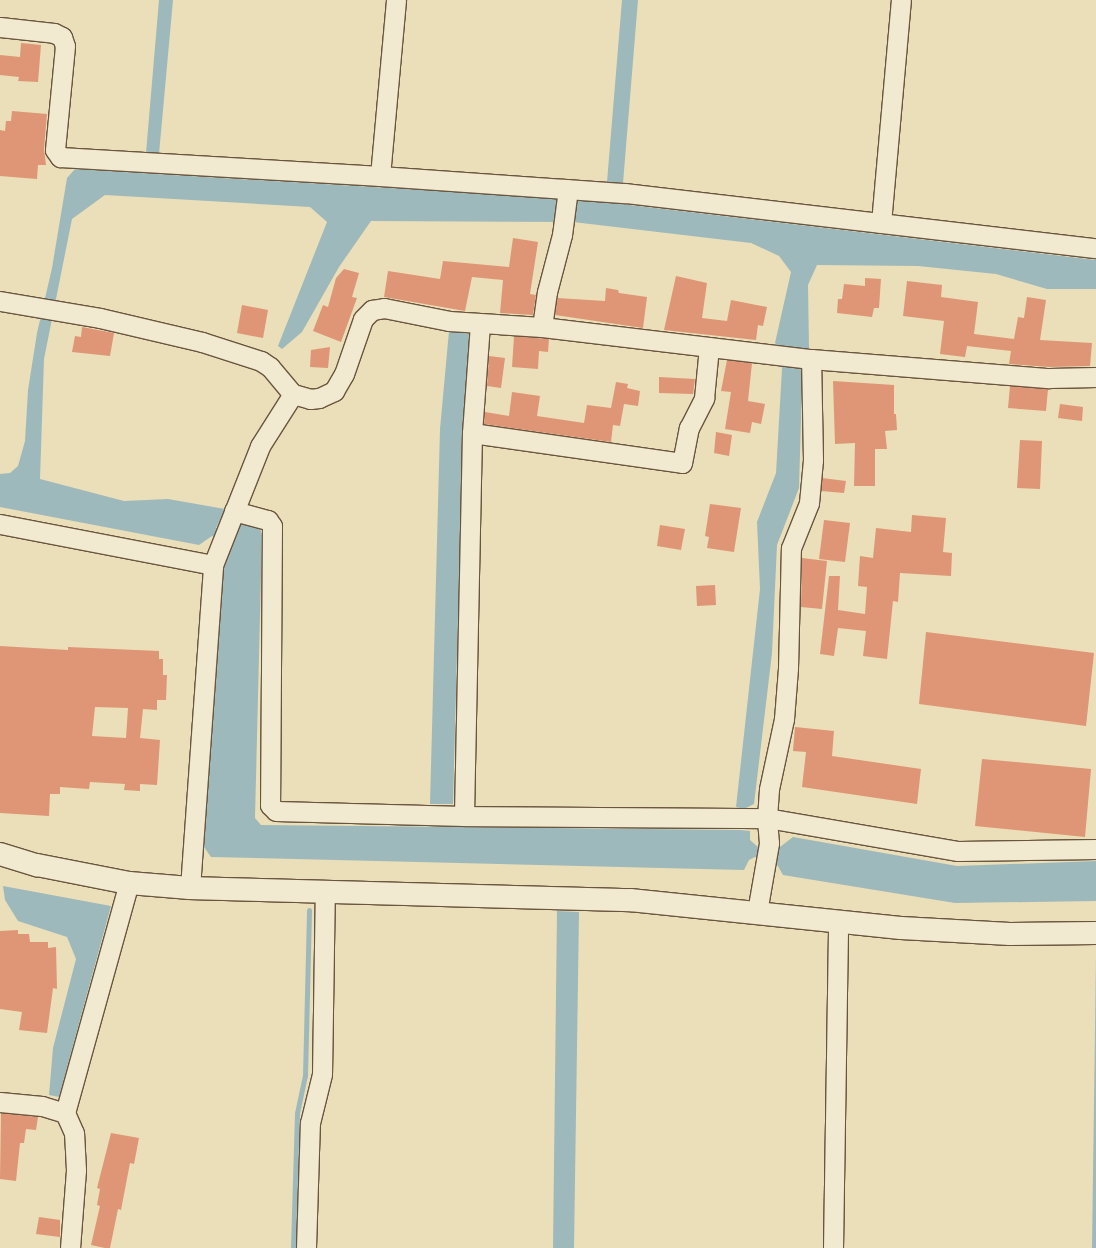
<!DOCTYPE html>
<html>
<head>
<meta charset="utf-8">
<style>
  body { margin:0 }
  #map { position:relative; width:1096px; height:1248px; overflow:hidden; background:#eadfb8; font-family:"Sorts Mill Goudy",serif }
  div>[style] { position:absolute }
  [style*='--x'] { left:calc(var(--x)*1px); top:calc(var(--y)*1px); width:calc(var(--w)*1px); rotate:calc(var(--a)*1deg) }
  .water>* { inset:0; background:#9eb9bb }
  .stream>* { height:5px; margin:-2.5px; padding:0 2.5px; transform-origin:2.5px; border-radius:2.5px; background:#9eb9bb }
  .building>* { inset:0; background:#de9676 }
  .roads { filter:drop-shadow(1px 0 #6a553e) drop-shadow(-1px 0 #6a553e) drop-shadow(0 1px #6a553e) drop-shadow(0 -1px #6a553e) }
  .street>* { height:19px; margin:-9.5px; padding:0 9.5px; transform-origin:9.5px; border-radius:9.5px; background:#f1ead1 }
  .secondary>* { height:22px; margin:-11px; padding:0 11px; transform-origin:11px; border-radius:11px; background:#f1ead1 }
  span { translate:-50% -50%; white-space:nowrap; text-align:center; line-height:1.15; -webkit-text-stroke:3px #f1ead1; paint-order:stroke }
</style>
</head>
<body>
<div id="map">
  <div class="water">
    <div style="clip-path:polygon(159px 0,173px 0,159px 154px,146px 153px)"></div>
    <div style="clip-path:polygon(622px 0,638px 0,623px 183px,607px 182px)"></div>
    <div style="clip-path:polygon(75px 169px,555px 198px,561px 204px,573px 204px,579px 199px,1096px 260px,1096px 289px,1047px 289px,996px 274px,918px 266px,817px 265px,808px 285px,809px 348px,803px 352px,799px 488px,777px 545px,772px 653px,754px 804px,744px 809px,736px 807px,760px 589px,757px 522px,776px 473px,783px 351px,775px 343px,791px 272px,779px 256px,751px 243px,573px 222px,371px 221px,339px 267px,302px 332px,282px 349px,278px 346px,327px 222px,310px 207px,105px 195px,72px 219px,44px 359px,40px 479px,124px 501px,168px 499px,225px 509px,216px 528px,233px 535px,241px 522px,260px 529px,262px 535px,255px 818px,261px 825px,741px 830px,750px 831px,750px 840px,758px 847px,776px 850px,793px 837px,957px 866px,1096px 861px,1096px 901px,955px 903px,783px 875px,774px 859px,757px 856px,749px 860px,744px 870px,211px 857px,204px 847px,222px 571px,230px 543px,212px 536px,199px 545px,0 507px,0 474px,10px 473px,18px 466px,25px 441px,28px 390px,37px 333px,52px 268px,67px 178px)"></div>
    <div style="clip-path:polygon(449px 331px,471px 334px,463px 432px,453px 804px,430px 804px,440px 429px)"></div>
    <div style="clip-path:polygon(3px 886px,111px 906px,59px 1097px,49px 1095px,53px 1048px,76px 959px,67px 937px,18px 921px,5px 900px)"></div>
    <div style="clip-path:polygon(557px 911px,579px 912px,574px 1248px,553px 1248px)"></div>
    <div style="clip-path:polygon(1096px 957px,1096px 1248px,1092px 1248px)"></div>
  </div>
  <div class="stream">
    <div style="--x:293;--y:1248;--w:135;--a:-88.3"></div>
    <div style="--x:297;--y:1113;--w:38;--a:-78"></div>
    <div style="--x:305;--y:1076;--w:166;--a:-88.6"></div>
  </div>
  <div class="building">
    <div style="clip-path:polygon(21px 43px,41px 45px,38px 82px,18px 81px,19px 77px,0 75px,0 55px,20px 57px)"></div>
    <div style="clip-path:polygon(12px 111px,47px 114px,44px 149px,46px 165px,38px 165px,37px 179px,0 176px,0 130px,5px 131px,6px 121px,11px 121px)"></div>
    <div style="clip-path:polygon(513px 238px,538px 242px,530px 294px,536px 295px,533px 315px,500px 313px,503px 280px,472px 277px,465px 311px,384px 297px,388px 271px,440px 279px,443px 261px,509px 267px)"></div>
    <div style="clip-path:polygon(344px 269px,359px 273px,352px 297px,357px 298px,341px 342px,313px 331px,323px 305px,328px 307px,336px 278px)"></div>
    <div style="clip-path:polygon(676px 276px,707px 283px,702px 318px,727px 321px,731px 300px,767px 307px,763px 326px,758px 325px,756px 340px,664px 330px)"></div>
    <div style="clip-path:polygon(865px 278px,881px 279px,879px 308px,874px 308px,872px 317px,837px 313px,838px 299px,842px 299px,844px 284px,865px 286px)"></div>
    <div style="clip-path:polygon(907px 281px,942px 285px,941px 297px,978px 302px,974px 334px,1014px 339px,1018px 317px,1024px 318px,1027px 297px,1046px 300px,1040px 340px,1092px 343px,1090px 366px,1049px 367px,1009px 364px,1011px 351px,967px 346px,965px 357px,940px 354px,944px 321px,903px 316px)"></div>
    <div style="clip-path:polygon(606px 288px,618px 290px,619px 293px,647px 297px,643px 328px,555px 315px,557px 298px,605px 301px)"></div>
    <div style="clip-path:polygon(242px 305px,268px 310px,263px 338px,237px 333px)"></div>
    <div style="clip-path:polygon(82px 327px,114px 333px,110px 356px,72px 352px,75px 336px,81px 337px)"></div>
    <div style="clip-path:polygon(514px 336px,549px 339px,548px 352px,539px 351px,538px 369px,512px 367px)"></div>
    <div style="clip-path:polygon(330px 347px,328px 368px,310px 367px,311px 350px)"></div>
    <div style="clip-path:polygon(489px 356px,505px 358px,501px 388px,487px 386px)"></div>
    <div style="clip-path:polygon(727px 360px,752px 363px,748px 401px,765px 404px,761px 424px,752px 422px,750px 433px,725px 429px,731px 392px,721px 391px)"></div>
    <div style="clip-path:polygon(659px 377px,695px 379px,693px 394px,659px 393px)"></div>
    <div style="clip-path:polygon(833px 381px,894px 385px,894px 414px,896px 414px,897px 430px,885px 431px,887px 449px,875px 449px,875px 486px,854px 486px,855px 443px,835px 444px)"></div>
    <div style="clip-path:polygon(616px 382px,628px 384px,627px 388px,640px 391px,638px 406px,624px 404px,620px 426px,613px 425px,611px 442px,484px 424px,485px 412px,509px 416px,512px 392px,540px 396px,537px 416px,584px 423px,587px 405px,611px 408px)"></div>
    <div style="clip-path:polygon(1010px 386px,1048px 389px,1046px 411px,1008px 408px)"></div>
    <div style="clip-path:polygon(1060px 404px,1083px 407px,1082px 421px,1058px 418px)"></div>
    <div style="clip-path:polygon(716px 432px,732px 435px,729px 456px,714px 453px)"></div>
    <div style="clip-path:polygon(1020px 440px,1042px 441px,1040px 489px,1017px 488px)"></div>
    <div style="clip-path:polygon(822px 478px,846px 481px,844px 493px,821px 491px)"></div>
    <div style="clip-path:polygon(710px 504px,741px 508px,734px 552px,707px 548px,709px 537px,705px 536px)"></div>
    <div style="clip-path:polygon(912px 515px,946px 518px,943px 552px,952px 553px,951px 576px,900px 573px,898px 602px,893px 601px,887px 659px,863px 656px,866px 631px,838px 628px,834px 656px,820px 654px,829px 576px,840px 576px,838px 610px,865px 614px,867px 587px,858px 586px,860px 556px,873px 558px,876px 528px,911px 532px)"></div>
    <div style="clip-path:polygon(824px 520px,850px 523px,845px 562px,819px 559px)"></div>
    <div style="clip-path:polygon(660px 525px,685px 529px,681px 550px,657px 546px)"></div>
    <div style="clip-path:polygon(802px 558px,827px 561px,822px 609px,801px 607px)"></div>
    <div style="clip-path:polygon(715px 585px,716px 605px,697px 606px,696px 586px)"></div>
    <div style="clip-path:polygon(926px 632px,1094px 653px,1086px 726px,919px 704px)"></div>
    <div style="clip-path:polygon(evenodd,0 646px,68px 650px,68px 647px,159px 651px,159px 659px,163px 659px,163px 675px,167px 675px,166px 700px,157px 700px,157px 710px,143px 709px,140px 738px,160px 740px,157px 785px,140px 784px,140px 791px,124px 790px,125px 784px,90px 782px,89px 789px,60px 787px,60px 794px,50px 794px,49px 816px,0 813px,0 646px,95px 707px,128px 708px,126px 738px,92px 736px,95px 707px)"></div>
    <div style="clip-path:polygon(795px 727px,834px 731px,832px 756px,921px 769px,917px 804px,802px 787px,806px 752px,793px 751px)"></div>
    <div style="clip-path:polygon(982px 759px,1091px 769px,1085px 837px,975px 826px)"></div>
    <div style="clip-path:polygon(18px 930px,18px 934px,29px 934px,30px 942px,48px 942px,48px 948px,56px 947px,57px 989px,53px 988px,47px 1033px,19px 1030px,22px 1012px,0 1009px,0 931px)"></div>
    <div style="clip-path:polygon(1px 1113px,38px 1117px,36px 1130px,26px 1129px,24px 1143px,20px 1143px,16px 1181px,0 1179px)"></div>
    <div style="clip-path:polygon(111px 1133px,139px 1138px,134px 1164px,130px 1163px,121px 1210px,118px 1209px,110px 1248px,105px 1248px,91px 1245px,100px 1206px,97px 1205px,100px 1189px,97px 1188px)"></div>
    <div style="clip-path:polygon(39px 1217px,60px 1220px,60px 1237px,36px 1234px)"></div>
  </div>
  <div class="roads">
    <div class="street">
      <div style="--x:0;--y:27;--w:54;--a:6.3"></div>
      <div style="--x:54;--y:33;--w:9;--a:27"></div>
      <div style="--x:62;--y:37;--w:9;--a:72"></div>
      <div style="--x:65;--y:46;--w:104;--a:95.5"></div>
      <div style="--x:55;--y:150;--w:9;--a:54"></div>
      <div style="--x:60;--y:157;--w:321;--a:3.4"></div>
      <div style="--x:380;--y:176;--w:246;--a:4"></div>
      <div style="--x:625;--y:193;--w:474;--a:6.7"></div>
      <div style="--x:380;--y:176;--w:177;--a:-84.8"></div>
      <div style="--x:881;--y:223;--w:224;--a:-84.9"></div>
      <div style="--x:0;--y:301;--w:101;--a:9.6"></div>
      <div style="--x:100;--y:318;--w:105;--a:13.2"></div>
      <div style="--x:202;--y:342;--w:62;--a:17.9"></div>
      <div style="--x:261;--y:361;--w:11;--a:34"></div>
      <div style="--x:270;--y:367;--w:35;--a:50"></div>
      <div style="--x:293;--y:394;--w:18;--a:16"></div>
      <div style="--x:310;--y:399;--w:9;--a:-6"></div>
      <div style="--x:319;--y:398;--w:17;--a:-25"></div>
      <div style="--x:334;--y:391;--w:20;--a:-60"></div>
      <div style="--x:344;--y:374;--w:58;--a:-70.9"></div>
      <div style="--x:363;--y:319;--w:13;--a:-45"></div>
      <div style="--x:372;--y:310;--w:12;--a:-9"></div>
      <div style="--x:384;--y:308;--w:66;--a:11.3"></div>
      <div style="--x:449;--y:321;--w:93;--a:3.7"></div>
      <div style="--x:542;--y:327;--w:271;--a:6.8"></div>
      <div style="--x:811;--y:359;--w:239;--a:4.6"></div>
      <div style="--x:1049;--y:378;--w:47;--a:-1.2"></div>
      <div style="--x:480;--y:324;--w:109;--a:94.2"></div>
      <div style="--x:472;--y:433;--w:383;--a:91.2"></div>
      <div style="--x:464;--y:816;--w:303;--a:0.4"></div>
      <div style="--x:767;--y:818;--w:194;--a:9.8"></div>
      <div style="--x:958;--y:851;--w:138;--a:-0.8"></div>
      <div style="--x:542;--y:327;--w:35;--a:-82"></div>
      <div style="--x:547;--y:292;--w:59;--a:-75.3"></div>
      <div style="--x:562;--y:235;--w:46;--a:-82.6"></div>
      <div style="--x:472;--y:433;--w:212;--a:8.1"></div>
      <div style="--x:682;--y:463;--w:36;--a:-79"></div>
      <div style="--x:689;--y:428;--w:34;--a:-63"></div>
      <div style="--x:704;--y:398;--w:51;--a:-84.4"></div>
      <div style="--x:234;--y:511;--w:35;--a:15"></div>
      <div style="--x:268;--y:520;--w:7;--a:56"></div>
      <div style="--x:272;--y:526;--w:279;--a:90.4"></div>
      <div style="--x:270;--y:805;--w:8;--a:45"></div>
      <div style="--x:276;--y:811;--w:188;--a:1.5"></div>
      <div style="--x:0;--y:524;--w:217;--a:10.9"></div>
      <div style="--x:190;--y:888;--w:324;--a:-85.9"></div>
      <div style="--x:213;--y:565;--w:128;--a:-68.4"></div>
      <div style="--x:260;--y:446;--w:62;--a:-57.6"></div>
      <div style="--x:757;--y:912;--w:70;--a:-80.1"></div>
      <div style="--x:769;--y:843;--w:25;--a:-95"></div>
      <div style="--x:767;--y:818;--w:29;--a:-86"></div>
      <div style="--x:769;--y:789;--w:72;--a:-77.9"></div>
      <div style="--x:784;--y:719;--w:51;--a:-85.5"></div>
      <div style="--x:788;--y:668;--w:120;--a:-88.6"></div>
      <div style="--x:791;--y:548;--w:48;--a:-68.2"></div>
      <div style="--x:809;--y:503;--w:43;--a:-84.7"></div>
      <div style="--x:813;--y:460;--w:101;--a:-91.1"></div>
      <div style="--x:0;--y:1102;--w:42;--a:5.4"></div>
      <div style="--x:42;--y:1106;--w:24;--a:17"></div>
      <div style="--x:70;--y:1248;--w:78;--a:-85.6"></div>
      <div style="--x:76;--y:1170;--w:37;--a:-93"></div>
      <div style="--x:74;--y:1133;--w:22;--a:-114"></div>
      <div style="--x:65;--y:1113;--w:239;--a:-74.5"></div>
      <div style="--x:306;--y:1248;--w:125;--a:-88.2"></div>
      <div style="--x:310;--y:1123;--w:50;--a:-76.2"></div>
      <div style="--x:322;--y:1074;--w:182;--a:-89.1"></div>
      <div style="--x:833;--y:1248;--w:326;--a:-89.1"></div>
    </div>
    <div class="secondary">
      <div style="--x:0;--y:854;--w:39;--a:17"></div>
      <div style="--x:37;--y:865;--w:94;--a:11.1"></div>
      <div style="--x:129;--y:883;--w:61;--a:4.7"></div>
      <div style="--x:190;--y:888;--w:440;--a:1.6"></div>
      <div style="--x:630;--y:900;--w:272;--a:5.9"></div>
      <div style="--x:901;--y:928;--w:109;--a:3.2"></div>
      <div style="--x:1010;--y:934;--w:86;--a:-0.7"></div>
    </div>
  </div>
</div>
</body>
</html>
